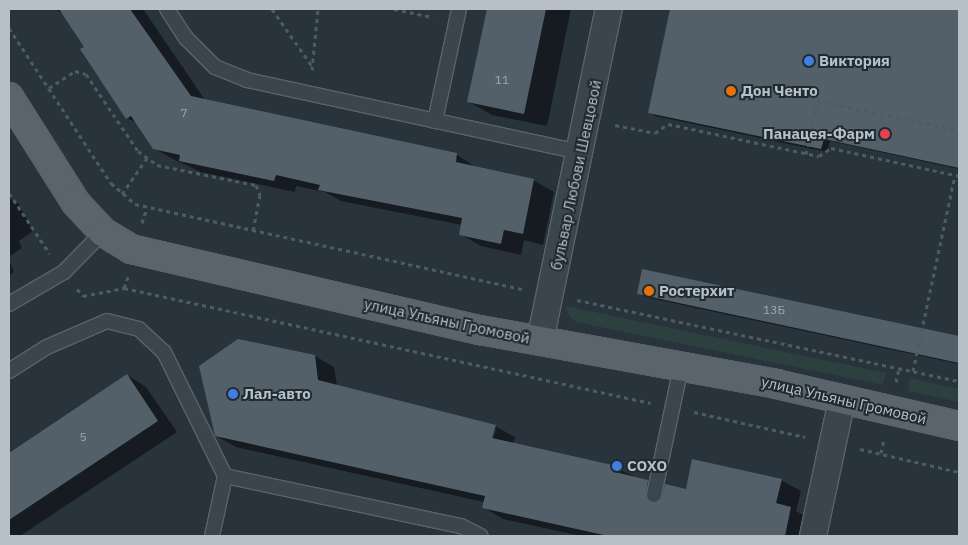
<!DOCTYPE html>
<html>
<head>
<meta charset="utf-8">
<style>
  body { margin:0 }
  #map { position:relative; width:968px; height:545px; overflow:hidden; background:#28333c; font-family:"IBM Plex Sans",sans-serif }
  div>[style] { position:absolute }
  [style*='--x'] { left:calc(var(--x)*1px); top:calc(var(--y)*1px); width:calc(var(--w)*1px); rotate:calc(var(--a)*1deg) }
  .green>* { inset:0; background:#2c413f }
  .shadow>* { inset:0; background:#0007 }
  .building>* { inset:0; background:#536069 }
  .path>* { height:3px; margin-top:-1.5px; transform-origin:0; background:repeating-linear-gradient(90deg,#4b5e5d 0 4px,transparent 0 8px) }
  .roads { filter:drop-shadow(1px 0 #59636a) drop-shadow(-1px 0 #59636a) drop-shadow(0 1px #59636a) drop-shadow(0 -1px #59636a) }
  .lane>* { height:14px; margin:-7px; padding:0 7px; transform-origin:7px; border-radius:7px; background:#3b454d }
  .street>* { height:26px; margin:-13px; padding:0 13px; transform-origin:13px; border-radius:13px; background:#3b454d }
  .primary>* { height:28px; margin:-14px; padding:0 14px; transform-origin:14px; border-radius:14px; background:#59646c }
  .dots>* { width:14px; height:14px; translate:-50% -50%; box-sizing:border-box; border:2px solid #202a32; border-radius:50% }
  span { translate:-50% -50%; white-space:nowrap; text-align:center; line-height:1.15; -webkit-text-stroke:4px #202a32; paint-order:stroke }
  .number-label { font-size:12px; color:#9ea8b0 }
  .number-label span { -webkit-text-stroke-width:0 }
  .poi-label { font-size:15px; color:#b7c0c7; font-weight:700 }
  .left { translate:0 -50%; text-align:left }
  .right { translate:-100% -50%; text-align:right }
  .street-label { font-size:15px; color:#b7c0c7 }
  .frame { position:absolute; inset:0; border:10px solid #b7c0c7; pointer-events:none }
</style>
</head>
<body>
<div id="map">
  <div class="green">
    <div style="clip-path:polygon(566px 306px,886px 373px,883px 385px,576px 322px,569px 316px)"></div>
    <div style="clip-path:polygon(910px 378px,959px 389px,959px 402px,908px 391px)"></div>
  </div>
  <div class="shadow">
    <div style="clip-path:polygon(54px 9px,143px 9px,205px 100px,457px 155px,477px 168px,533px 180px,554px 192px,543px 245px,524px 240px,521px 255px,481px 246px,460px 234px,462px 225px,341px 201px,325px 192px,296px 186px,295px 192px,201px 172px,175px 160px,153px 148px,137px 123px,127px 118px,65px 15px)"></div>
    <div style="clip-path:polygon(488px 9px,571px 9px,547px 126px,492px 115px,469px 102px)"></div>
    <div style="clip-path:polygon(671px 9px,959px 9px,959px 169px,830px 141px,827px 152px,655px 116px,650px 112px)"></div>
    <div style="clip-path:polygon(9px 198px,18px 203px,33px 231px,19px 241px,22px 248px,9px 257px)"></div>
    <div style="clip-path:polygon(9px 260px,14px 272px,9px 276px)"></div>
    <div style="clip-path:polygon(643px 270px,959px 337px,959px 364px,645px 297px,639px 294px)"></div>
    <div style="clip-path:polygon(evenodd,315px 356px,334px 367px,337px 386px,495px 426px,515px 437px,513px 444px,616px 468px,665px 491px,781px 480px,801px 491px,796px 511px,810px 519px,806px 536px,581px 536px,503px 519px,483px 507px,484px 502px,236px 447px,216px 436px,315px 356px,493px 430px,496px 430px,491px 445px,493px 430px)"></div>
    <div style="clip-path:polygon(127px 375px,146px 387px,177px 432px,20px 536px,9px 536px,9px 454px)"></div>
  </div>
  <div class="building">
    <div style="clip-path:polygon(59px 9px,130px 9px,191px 96px,457px 153px,456px 162px,534px 179px,523px 234px,504px 230px,501px 244px,459px 235px,462px 218px,318px 190px,320px 185px,276px 175px,274px 181px,179px 161px,180px 155px,153px 149px,131px 116px,126px 119px,80px 49px,84px 47px)"></div>
    <div style="clip-path:polygon(487px 9px,546px 9px,524px 114px,467px 102px)"></div>
    <div style="clip-path:polygon(670px 9px,959px 9px,959px 168px,824px 139px,821px 149px,648px 113px)"></div>
    <div style="clip-path:polygon(642px 269px,959px 336px,959px 363px,637px 294px)"></div>
    <div style="clip-path:polygon(238px 339px,315px 355px,318px 380px,496px 425px,492px 438px,617px 466px,615px 472px,648px 480px,646px 497px,652px 503px,661px 500px,665px 484px,686px 489px,692px 459px,782px 479px,776px 503px,791px 507px,785px 536px,608px 536px,482px 508px,485px 496px,215px 436px,199px 366px)"></div>
    <div style="clip-path:polygon(127px 374px,158px 421px,9px 520px,9px 453px)"></div>
  </div>
  <div class="path">
    <div style="--x:272;--y:9;--w:70;--a:54.9"></div>
    <div style="--x:394;--y:9;--w:40;--a:12"></div>
    <div style="--x:9;--y:28;--w:186;--a:56.7"></div>
    <div style="--x:111;--y:183;--w:32;--a:41"></div>
    <div style="--x:135;--y:204;--w:396;--a:12.4"></div>
    <div style="--x:312;--y:70;--w:61;--a:-84.4"></div>
    <div style="--x:49;--y:88;--w:31;--a:-33"></div>
    <div style="--x:75;--y:71;--w:11;--a:15"></div>
    <div style="--x:86;--y:74;--w:93;--a:56"></div>
    <div style="--x:138;--y:151;--w:24;--a:36"></div>
    <div style="--x:157;--y:165;--w:101;--a:11.4"></div>
    <div style="--x:256;--y:185;--w:11;--a:68"></div>
    <div style="--x:260;--y:195;--w:37;--a:101"></div>
    <div style="--x:615;--y:125;--w:41;--a:11.3"></div>
    <div style="--x:655;--y:133;--w:16;--a:-35"></div>
    <div style="--x:668;--y:124;--w:154;--a:12"></div>
    <div style="--x:819;--y:156;--w:14;--a:-34"></div>
    <div style="--x:831;--y:148;--w:131;--a:12.3"></div>
    <div style="--x:806;--y:154;--w:54;--a:-78.3"></div>
    <div style="--x:817;--y:101;--w:145;--a:11.5"></div>
    <div style="--x:9;--y:193;--w:73;--a:56.1"></div>
    <div style="--x:122;--y:194;--w:44;--a:-55.2"></div>
    <div style="--x:142;--y:223;--w:16;--a:-72"></div>
    <div style="--x:124;--y:288;--w:12;--a:-70"></div>
    <div style="--x:77;--y:289;--w:9;--a:49"></div>
    <div style="--x:83;--y:296;--w:42;--a:-11"></div>
    <div style="--x:124;--y:288;--w:539;--a:12.31"></div>
    <div style="--x:577;--y:300;--w:390;--a:12"></div>
    <div style="--x:913;--y:371;--w:200;--a:-77.9"></div>
    <div style="--x:896;--y:382;--w:14;--a:-78"></div>
    <div style="--x:694;--y:412;--w:114;--a:12.7"></div>
    <div style="--x:860;--y:449;--w:102;--a:13.1"></div>
    <div style="--x:881;--y:453;--w:14;--a:-78"></div>
  </div>
  <div class="roads">
    <div class="lane">
      <div style="--x:167;--y:9;--w:35;--a:57"></div>
      <div style="--x:186;--y:38;--w:41;--a:45"></div>
      <div style="--x:215;--y:67;--w:35;--a:22"></div>
      <div style="--x:247;--y:80;--w:341;--a:12.2"></div>
      <div style="--x:435;--y:121;--w:115;--a:-77.9"></div>
      <div style="--x:9;--y:304;--w:64;--a:-30.2"></div>
      <div style="--x:64;--y:272;--w:56;--a:-45.7"></div>
      <div style="--x:9;--y:371;--w:45;--a:-32.3"></div>
      <div style="--x:47;--y:347;--w:65;--a:-23.4"></div>
      <div style="--x:107;--y:321;--w:33;--a:14"></div>
      <div style="--x:139;--y:329;--w:34;--a:43"></div>
      <div style="--x:164;--y:352;--w:138;--a:63.8"></div>
      <div style="--x:225;--y:476;--w:61;--a:102.2"></div>
      <div style="--x:225;--y:476;--w:241;--a:12"></div>
      <div style="--x:461;--y:526;--w:22;--a:27"></div>
      <div style="--x:654;--y:495;--w:131;--a:-78.1"></div>
    </div>
    <div class="street">
      <div style="--x:540;--y:341;--w:339;--a:-78.3"></div>
      <div style="--x:813;--y:536;--w:140;--a:-78"></div>
    </div>
    <div class="primary">
      <div style="--x:9;--y:97;--w:125;--a:57.7"></div>
      <div style="--x:76;--y:203;--w:40;--a:47"></div>
      <div style="--x:103;--y:232;--w:33;--a:31"></div>
      <div style="--x:131;--y:249;--w:358;--a:13.1"></div>
      <div style="--x:480;--y:330;--w:301;--a:10.3"></div>
      <div style="--x:776;--y:384;--w:188;--a:12.9"></div>
    </div>
  </div>
  <div class="dots">
    <div style="left:809px;top:61px;background:#3f7fe0"></div>
    <div style="left:731px;top:91px;background:#e8710a"></div>
    <div style="left:885px;top:134px;background:#e0444e"></div>
    <div style="left:649px;top:291px;background:#e8710a"></div>
    <div style="left:233px;top:394px;background:#3f7fe0"></div>
    <div style="left:617px;top:466px;background:#3f7fe0"></div>
  </div>
  <div class="number-label">
    <span style="left:502px;top:80px">11</span>
    <span style="left:184px;top:113px">7</span>
    <span style="left:774px;top:310px">13Б</span>
    <span style="left:83px;top:437px">5</span>
  </div>
  <div class="poi-label">
    <span class="left" style="left:819px;top:61px">Виктория</span>
    <span class="left" style="left:741px;top:91px">Дон Ченто</span>
    <span class="right" style="left:875px;top:134px">Панацея-Фарм</span>
    <span class="left" style="left:659px;top:291px">Ростерхит</span>
    <span class="left" style="left:243px;top:394px">Лал-авто</span>
    <span class="left" style="left:627px;top:466px">СОХО</span>
  </div>
  <div class="street-label">
    <span style="left:576px;top:175px;rotate:-78deg">бульвар Любови Шевцовой</span>
    <span style="left:447px;top:321px;rotate:12deg">улица Ульяны Громовой</span>
    <span style="left:844px;top:400px;rotate:13deg">улица Ульяны Громовой</span>
  </div>
  <div class="frame"></div>
</div>
</body>
</html>
